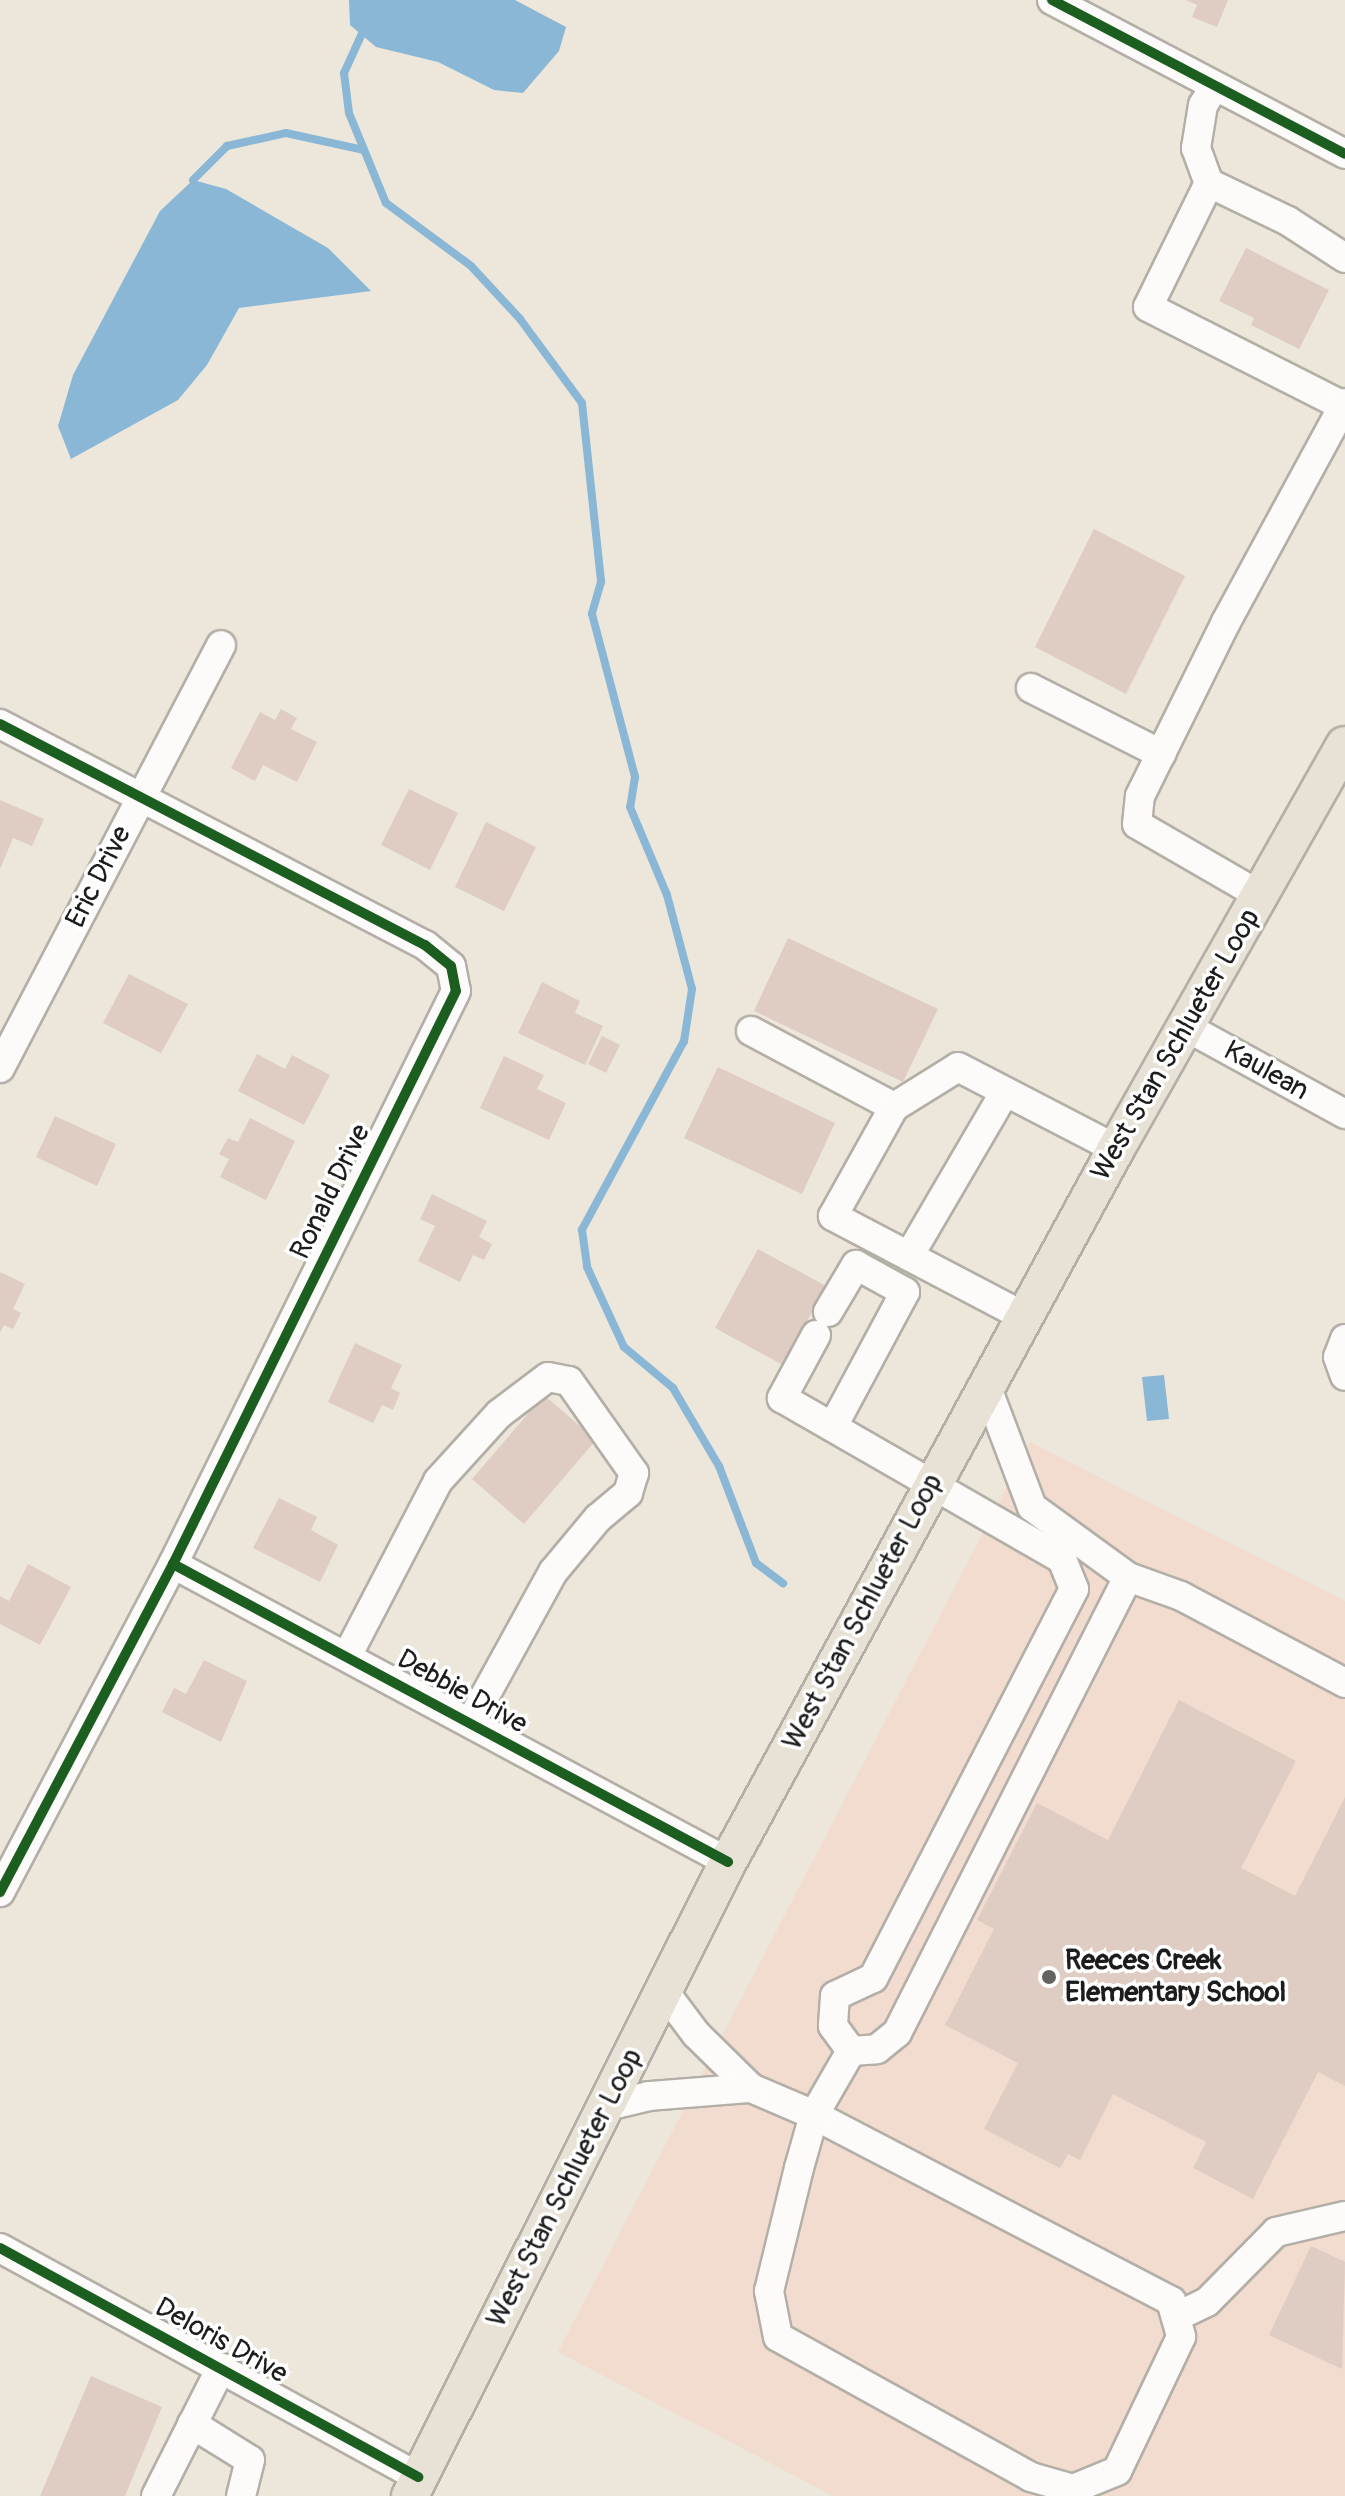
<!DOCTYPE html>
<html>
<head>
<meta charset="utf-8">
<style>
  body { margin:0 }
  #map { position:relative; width:1345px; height:2496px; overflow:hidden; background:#ede7db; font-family:Pangolin,sans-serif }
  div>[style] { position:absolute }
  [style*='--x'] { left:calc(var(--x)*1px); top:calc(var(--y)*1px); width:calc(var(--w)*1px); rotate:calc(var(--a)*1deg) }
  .built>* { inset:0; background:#f2dbcf }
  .water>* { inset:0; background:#8ab7d5 }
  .stream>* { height:8px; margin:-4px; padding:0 4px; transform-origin:4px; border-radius:4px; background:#8ab7d5 }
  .building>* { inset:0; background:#dfccc2 }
  .roads { filter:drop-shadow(2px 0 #b3afa7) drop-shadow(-2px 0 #b3afa7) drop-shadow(0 2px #b3afa7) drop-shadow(0 -2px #b3afa7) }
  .minor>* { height:28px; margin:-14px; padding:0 14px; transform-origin:14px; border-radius:14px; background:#fcfbfa }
  .major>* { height:36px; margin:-18px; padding:0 18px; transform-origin:18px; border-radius:18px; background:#e7e2d5 }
  .cycleway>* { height:10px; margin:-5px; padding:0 5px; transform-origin:5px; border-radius:5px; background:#1b5e20 }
  .dots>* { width:22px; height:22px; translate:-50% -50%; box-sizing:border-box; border:4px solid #fff; border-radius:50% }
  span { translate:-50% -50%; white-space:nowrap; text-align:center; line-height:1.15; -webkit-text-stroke:7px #fff; paint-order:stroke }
  .street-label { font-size:28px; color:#1c1c1c }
  .poi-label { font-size:28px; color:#1c1c1c; font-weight:700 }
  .left { translate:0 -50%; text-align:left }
</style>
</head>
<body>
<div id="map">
  <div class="built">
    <div style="clip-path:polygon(1030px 1442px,1345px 1601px,1345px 2496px,833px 2496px,558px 2352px)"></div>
  </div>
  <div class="water">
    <div style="clip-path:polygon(349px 0,515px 0,566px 27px,559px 51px,523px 93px,494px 90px,438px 62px,376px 47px,350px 25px)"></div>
    <div style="clip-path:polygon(193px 180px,226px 189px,328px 248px,371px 291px,239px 308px,207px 365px,178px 400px,71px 459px,58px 426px,73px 375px,160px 211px)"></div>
    <div style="clip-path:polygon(1164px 1375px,1169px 1419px,1147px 1421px,1142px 1377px)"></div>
  </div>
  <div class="stream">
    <div style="--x:365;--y:27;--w:51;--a:114.5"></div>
    <div style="--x:344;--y:73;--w:40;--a:82.9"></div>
    <div style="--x:349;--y:113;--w:97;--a:67.7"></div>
    <div style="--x:386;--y:203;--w:106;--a:36.5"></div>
    <div style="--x:471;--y:266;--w:72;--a:47.2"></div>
    <div style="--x:520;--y:319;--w:104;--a:53.6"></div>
    <div style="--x:582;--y:403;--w:180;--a:83.9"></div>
    <div style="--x:601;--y:582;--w:33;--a:106"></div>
    <div style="--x:592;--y:614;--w:169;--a:75.2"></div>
    <div style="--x:635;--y:777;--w:30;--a:99"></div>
    <div style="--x:630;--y:807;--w:95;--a:67.2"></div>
    <div style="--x:667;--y:895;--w:97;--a:75.1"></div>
    <div style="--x:692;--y:989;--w:53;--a:98.7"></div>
    <div style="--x:684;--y:1041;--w:215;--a:118.4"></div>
    <div style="--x:582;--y:1230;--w:37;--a:82"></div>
    <div style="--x:587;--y:1267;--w:88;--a:65.2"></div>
    <div style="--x:624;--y:1347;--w:64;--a:39.9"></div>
    <div style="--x:673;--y:1388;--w:91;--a:59.5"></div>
    <div style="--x:719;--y:1466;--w:104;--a:69.1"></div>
    <div style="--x:756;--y:1563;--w:34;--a:37"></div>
    <div style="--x:193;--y:180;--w:48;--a:-45"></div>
    <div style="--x:227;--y:146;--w:60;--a:-12.4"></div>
    <div style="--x:286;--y:133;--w:79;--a:12.4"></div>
  </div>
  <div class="building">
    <div style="clip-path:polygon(1186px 0,1228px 0,1217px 27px,1192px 17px,1197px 5px)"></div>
    <div style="clip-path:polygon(1246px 248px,1329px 290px,1299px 349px,1251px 325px,1254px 318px,1219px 301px)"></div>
    <div style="clip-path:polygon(1094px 529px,1185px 576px,1126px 694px,1035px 647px)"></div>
    <div style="clip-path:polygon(281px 709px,297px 718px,291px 729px,317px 742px,297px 782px,263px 765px,255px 781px,231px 768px,260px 712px,275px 720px)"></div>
    <div style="clip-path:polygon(409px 789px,458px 813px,430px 870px,381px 845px)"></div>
    <div style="clip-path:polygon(0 800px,44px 819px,32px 846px,13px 838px,0 869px)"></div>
    <div style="clip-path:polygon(486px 822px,536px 847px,504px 911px,455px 887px)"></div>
    <div style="clip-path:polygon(788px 938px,938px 1009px,903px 1082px,754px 1011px)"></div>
    <div style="clip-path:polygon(129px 974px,188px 1004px,161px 1053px,103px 1023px)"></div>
    <div style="clip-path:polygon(542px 982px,580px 1001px,575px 1013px,603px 1026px,585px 1065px,518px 1033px)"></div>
    <div style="clip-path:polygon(602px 1036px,620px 1045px,606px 1073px,588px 1064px)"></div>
    <div style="clip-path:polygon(257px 1054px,285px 1069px,292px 1055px,330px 1075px,304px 1125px,238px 1091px)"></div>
    <div style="clip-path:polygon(504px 1056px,544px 1075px,537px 1089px,566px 1103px,549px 1140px,480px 1108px)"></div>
    <div style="clip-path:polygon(718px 1067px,835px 1123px,802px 1194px,684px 1138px)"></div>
    <div style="clip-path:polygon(55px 1116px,116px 1144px,97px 1186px,36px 1157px)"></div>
    <div style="clip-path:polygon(250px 1118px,295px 1141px,266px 1200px,220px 1177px,229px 1159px,219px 1154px,228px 1138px,238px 1142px)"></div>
    <div style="clip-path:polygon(432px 1194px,487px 1221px,479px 1237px,492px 1244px,484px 1260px,473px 1255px,460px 1282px,418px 1261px,435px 1226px,420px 1219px)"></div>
    <div style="clip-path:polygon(758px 1249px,826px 1286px,783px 1365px,715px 1328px)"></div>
    <div style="clip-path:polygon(0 1272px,25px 1284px,13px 1309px,21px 1313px,13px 1329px,4px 1325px,0 1333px)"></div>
    <div style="clip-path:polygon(355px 1343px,402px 1365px,391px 1388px,400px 1393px,393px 1410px,382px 1405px,373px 1423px,328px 1402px)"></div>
    <div style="clip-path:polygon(544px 1395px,596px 1440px,524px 1524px,472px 1479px)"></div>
    <div style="clip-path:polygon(279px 1498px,317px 1517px,311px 1530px,338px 1545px,320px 1582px,253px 1548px)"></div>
    <div style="clip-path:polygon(28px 1564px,71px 1587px,40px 1645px,0 1624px,0 1596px,9px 1601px)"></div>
    <div style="clip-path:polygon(204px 1660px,247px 1681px,221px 1742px,162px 1712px,174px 1688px,186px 1694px)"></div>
    <div style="clip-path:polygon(1179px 1700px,1296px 1761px,1241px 1868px,1295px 1896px,1345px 1797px,1345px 2086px,1318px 2072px,1253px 2199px,1193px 2168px,1206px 2142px,1113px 2094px,1080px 2160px,1068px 2154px,1060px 2168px,984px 2129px,1018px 2063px,945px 2025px,994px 1929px,977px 1920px,1037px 1803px,1108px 1840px)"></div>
    <div style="clip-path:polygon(1311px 2246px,1345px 2262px,1342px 2369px,1269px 2335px)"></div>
    <div style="clip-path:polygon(91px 2376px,162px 2407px,125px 2496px,40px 2496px)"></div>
  </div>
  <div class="roads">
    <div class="minor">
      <div style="--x:1052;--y:0;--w:331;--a:27.7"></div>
      <div style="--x:1215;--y:86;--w:22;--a:122"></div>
      <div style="--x:1203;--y:105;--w:44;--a:99.2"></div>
      <div style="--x:1196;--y:148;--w:37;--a:70"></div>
      <div style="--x:1209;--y:183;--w:88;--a:25.7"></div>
      <div style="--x:1288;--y:221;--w:68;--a:33"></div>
      <div style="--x:1209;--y:183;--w:138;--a:116.2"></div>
      <div style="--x:1148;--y:307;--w:219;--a:26.9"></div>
      <div style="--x:1031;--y:688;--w:146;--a:26.9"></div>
      <div style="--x:0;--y:724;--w:479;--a:27.5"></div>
      <div style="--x:425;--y:945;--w:33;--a:39"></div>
      <div style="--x:451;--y:966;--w:25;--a:79"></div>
      <div style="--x:456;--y:991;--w:639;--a:116.28"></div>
      <div style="--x:173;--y:1564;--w:371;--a:117.8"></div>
      <div style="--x:1261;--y:896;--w:143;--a:-149.9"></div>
      <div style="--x:1137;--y:824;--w:28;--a:-84"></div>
      <div style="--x:1140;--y:796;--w:194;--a:-63.7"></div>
      <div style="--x:1226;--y:622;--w:249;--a:-61.5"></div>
      <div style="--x:1188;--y:1028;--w:179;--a:28.7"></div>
      <div style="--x:751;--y:1031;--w:162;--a:28"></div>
      <div style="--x:0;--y:1068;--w:477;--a:-62.4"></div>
      <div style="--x:909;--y:1256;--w:190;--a:-59.7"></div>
      <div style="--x:828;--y:1312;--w:55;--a:-59.2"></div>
      <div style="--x:856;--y:1265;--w:56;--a:28.9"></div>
      <div style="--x:905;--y:1292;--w:152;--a:118.2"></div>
      <div style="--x:1025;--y:1317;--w:217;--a:-152.3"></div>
      <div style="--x:833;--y:1216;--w:125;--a:-60.8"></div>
      <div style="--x:894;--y:1107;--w:75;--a:-32"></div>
      <div style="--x:958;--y:1067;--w:178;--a:27.4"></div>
      <div style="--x:816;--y:1335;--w:72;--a:118.4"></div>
      <div style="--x:782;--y:1398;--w:323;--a:29.9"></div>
      <div style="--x:1062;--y:1559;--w:32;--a:68"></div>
      <div style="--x:1074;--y:1589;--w:438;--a:117.3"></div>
      <div style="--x:873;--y:1978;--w:42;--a:154.7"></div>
      <div style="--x:835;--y:1996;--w:30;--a:94"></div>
      <div style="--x:833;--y:2026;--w:31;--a:54"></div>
      <div style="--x:851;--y:2051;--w:26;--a:-4"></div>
      <div style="--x:877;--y:2049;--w:26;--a:-39"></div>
      <div style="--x:897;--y:2033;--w:511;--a:-63.13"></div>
      <div style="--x:1345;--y:1339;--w:19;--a:111"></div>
      <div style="--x:1338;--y:1357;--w:20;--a:70"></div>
      <div style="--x:987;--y:1388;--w:127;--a:69.3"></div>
      <div style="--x:1032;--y:1507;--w:119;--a:36.1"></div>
      <div style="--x:1128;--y:1577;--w:56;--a:19.7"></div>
      <div style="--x:1181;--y:1596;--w:186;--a:27.9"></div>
      <div style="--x:173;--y:1564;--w:630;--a:28.23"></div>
      <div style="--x:347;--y:1656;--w:197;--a:-62.5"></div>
      <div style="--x:438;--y:1481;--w:91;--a:-47.7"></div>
      <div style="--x:499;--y:1414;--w:61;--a:-37.1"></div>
      <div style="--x:548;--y:1377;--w:21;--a:11"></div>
      <div style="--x:569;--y:1381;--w:113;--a:54.8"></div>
      <div style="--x:634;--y:1473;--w:21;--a:107"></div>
      <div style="--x:628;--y:1493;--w:39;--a:140"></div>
      <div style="--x:598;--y:1518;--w:70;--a:129.8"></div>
      <div style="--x:553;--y:1572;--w:172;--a:118.8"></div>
      <div style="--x:663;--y:1990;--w:55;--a:53.1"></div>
      <div style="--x:696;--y:2034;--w:77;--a:44.5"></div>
      <div style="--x:751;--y:2088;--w:69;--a:23.2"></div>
      <div style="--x:814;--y:2115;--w:403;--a:27.5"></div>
      <div style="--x:1171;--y:2301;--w:37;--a:74"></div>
      <div style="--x:1181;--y:2337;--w:148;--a:115.5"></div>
      <div style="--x:1117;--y:2471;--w:48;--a:157.8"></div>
      <div style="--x:1073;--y:2489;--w:44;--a:-164.1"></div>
      <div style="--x:1031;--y:2477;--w:289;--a:-151"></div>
      <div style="--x:778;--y:2337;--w:47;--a:-101.1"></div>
      <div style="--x:769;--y:2291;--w:127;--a:-76.3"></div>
      <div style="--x:799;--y:2168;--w:55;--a:-74.2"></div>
      <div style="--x:814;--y:2115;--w:74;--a:-60"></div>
      <div style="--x:608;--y:2106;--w:42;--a:-13.7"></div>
      <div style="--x:649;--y:2096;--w:102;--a:-4.5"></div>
      <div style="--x:0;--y:2248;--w:477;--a:28.7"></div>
      <div style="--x:1176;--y:2317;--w:34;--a:-26"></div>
      <div style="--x:1207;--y:2302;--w:98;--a:-45.4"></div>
      <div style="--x:1276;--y:2232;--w:71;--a:-13.1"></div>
      <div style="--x:192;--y:2424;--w:68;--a:31.8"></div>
      <div style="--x:250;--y:2460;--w:37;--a:104"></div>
      <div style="--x:156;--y:2496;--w:144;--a:-63.1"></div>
    </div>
    <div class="major">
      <div style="--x:410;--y:2496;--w:709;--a:-63.36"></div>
      <div style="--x:728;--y:1862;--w:812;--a:-61.45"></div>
      <div style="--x:1116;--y:1149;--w:464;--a:-60.5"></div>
    </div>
  </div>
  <div class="cycleway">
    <div style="--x:1052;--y:0;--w:331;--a:27.7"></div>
    <div style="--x:0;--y:724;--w:479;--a:27.5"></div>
    <div style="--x:425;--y:945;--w:33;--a:39"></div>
    <div style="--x:451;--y:966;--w:25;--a:79"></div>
    <div style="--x:456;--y:991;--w:639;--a:116.28"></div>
    <div style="--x:173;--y:1564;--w:371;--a:117.8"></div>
    <div style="--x:173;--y:1564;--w:630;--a:28.23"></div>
    <div style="--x:0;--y:2248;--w:477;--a:28.7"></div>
  </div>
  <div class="dots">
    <div style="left:1049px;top:1977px;background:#65635f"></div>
  </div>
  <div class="street-label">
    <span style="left:99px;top:877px;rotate:-63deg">Eric Drive</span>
    <span style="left:1176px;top:1045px;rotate:-60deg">West Stan Schlueter Loop</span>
    <span style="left:1266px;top:1071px;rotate:29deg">Kaulean</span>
    <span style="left:331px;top:1192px;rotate:-64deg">Ronald Drive</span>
    <span style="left:863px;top:1612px;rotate:-62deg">West Stan Schlueter Loop</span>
    <span style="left:462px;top:1692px;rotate:29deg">Debbie Drive</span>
    <span style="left:565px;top:2188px;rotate:-63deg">West Stan Schlueter Loop</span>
    <span style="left:221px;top:2341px;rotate:29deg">Deloris Drive</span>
  </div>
  <div class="poi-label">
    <span class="left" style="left:1065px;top:1977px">Reeces Creek<br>Elementary School</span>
  </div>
</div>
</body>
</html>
